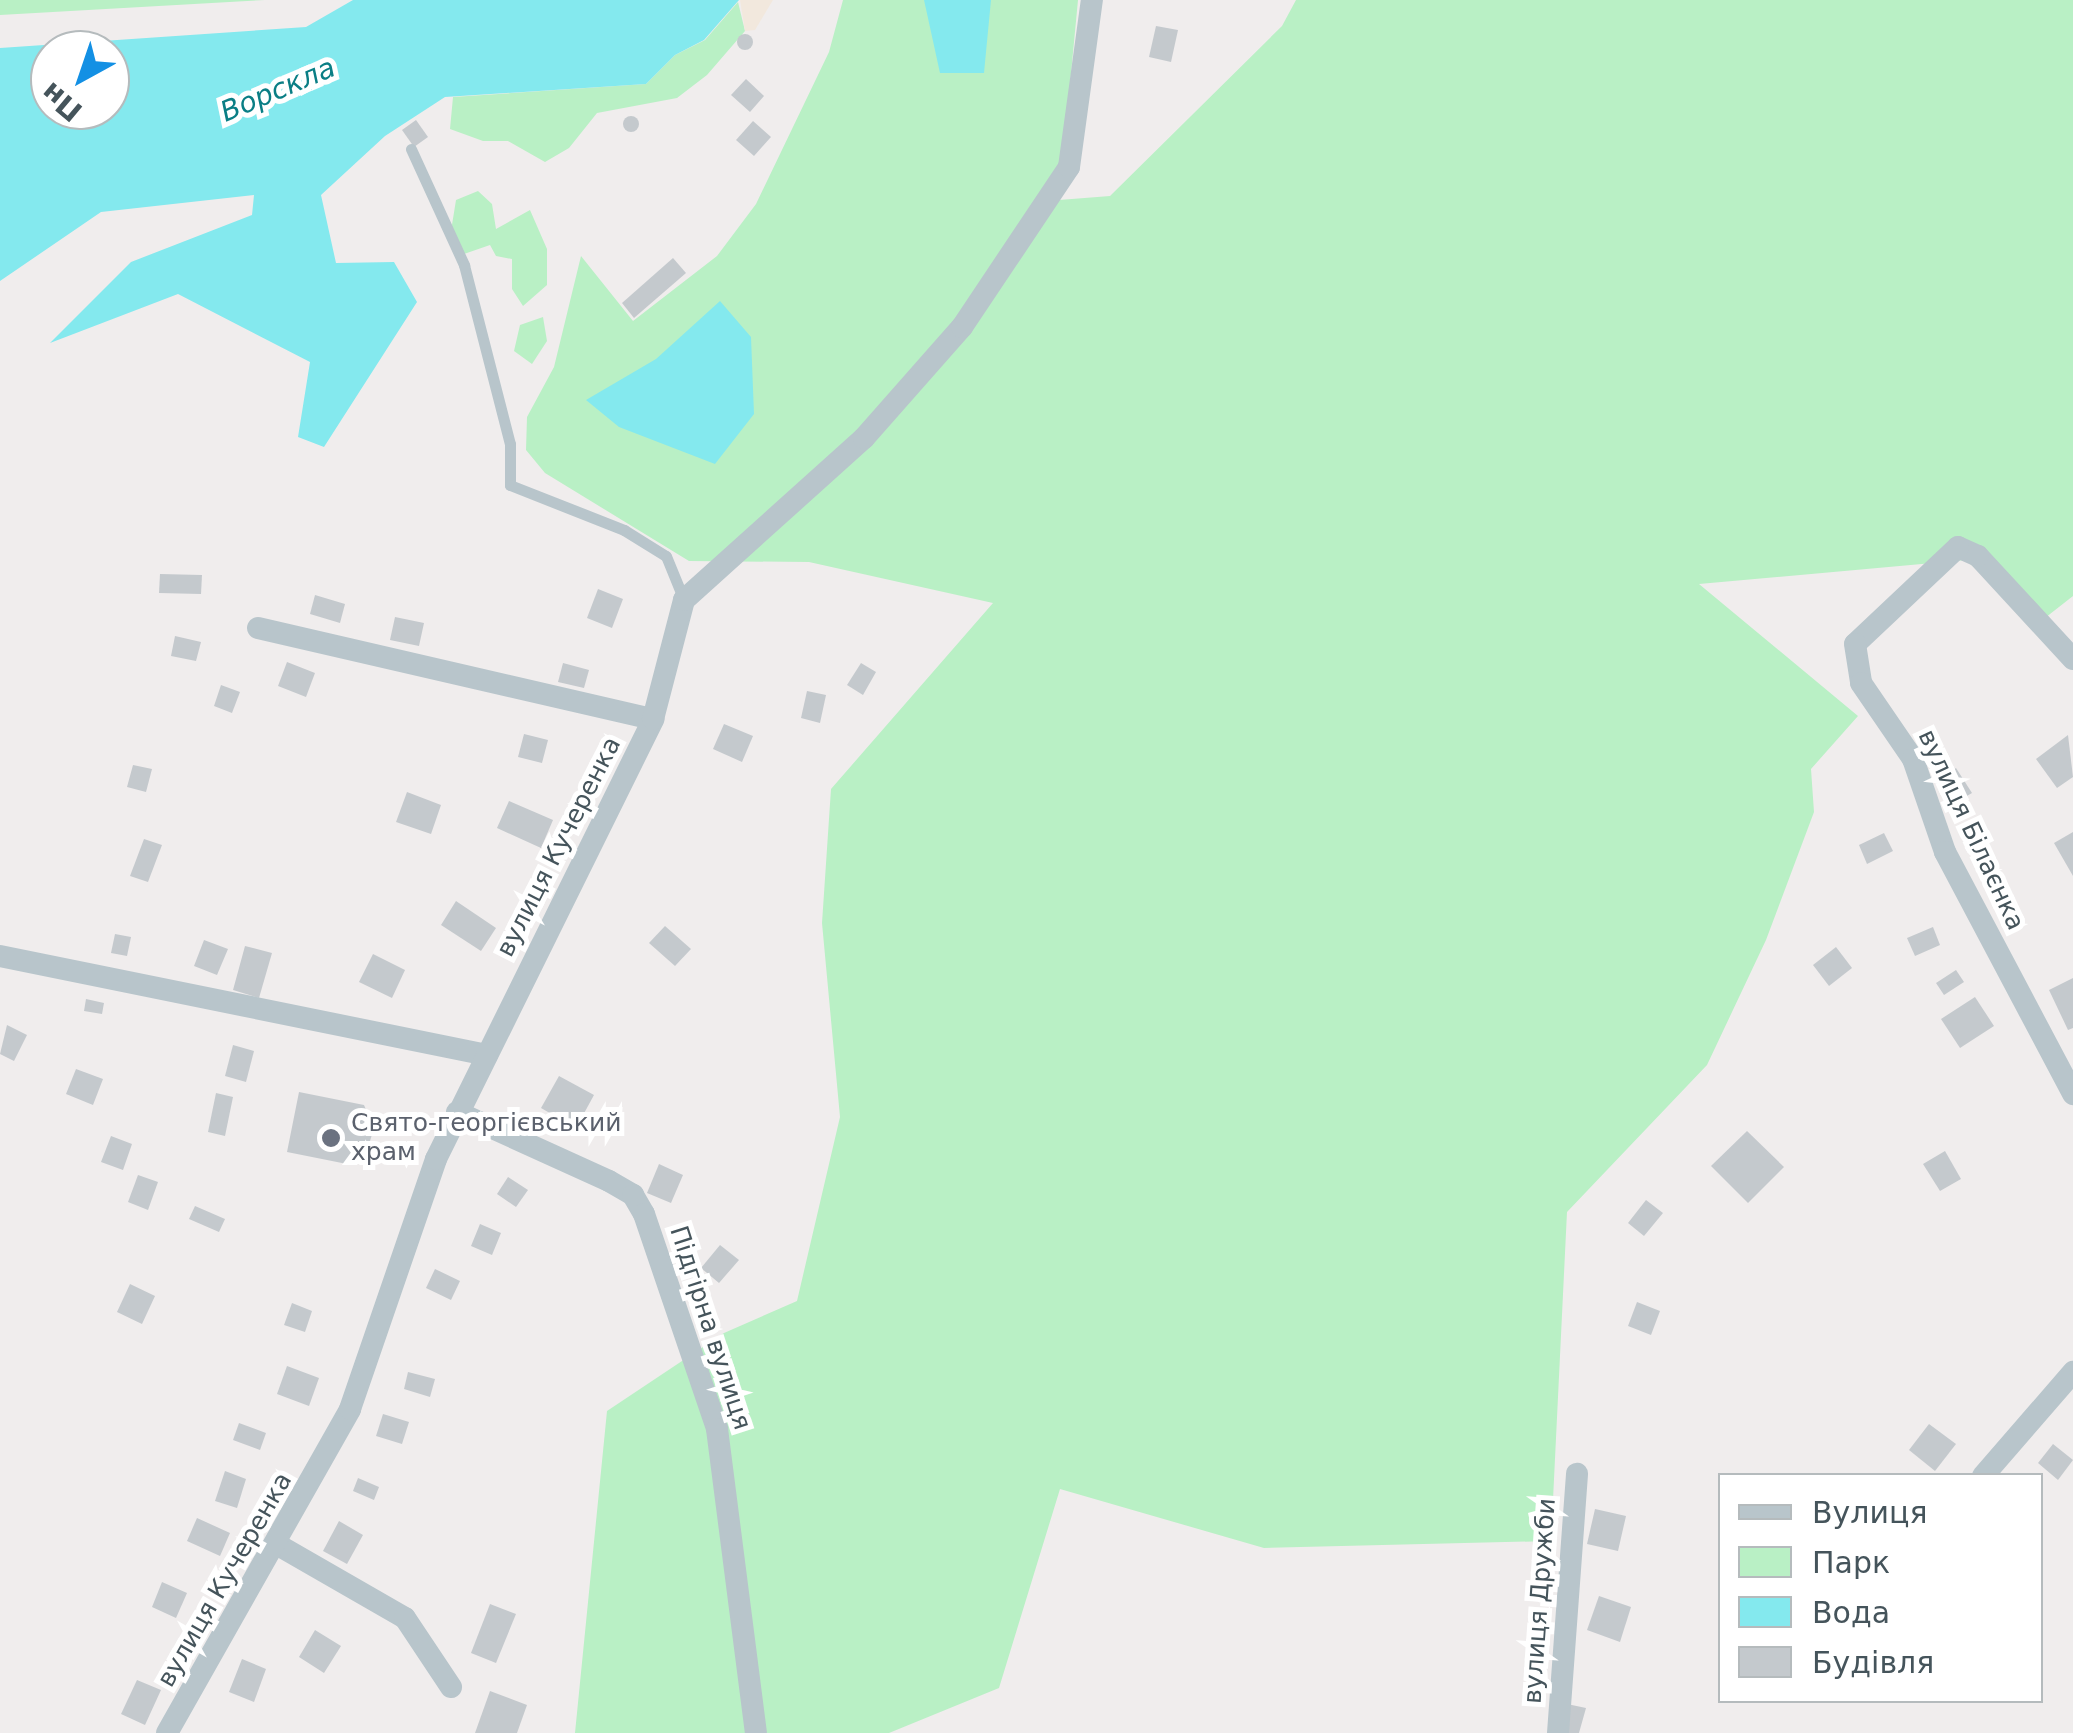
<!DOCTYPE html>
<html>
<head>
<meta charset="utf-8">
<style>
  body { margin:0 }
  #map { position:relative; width:2073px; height:1733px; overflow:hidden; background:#f0eded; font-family:"DejaVu Sans",sans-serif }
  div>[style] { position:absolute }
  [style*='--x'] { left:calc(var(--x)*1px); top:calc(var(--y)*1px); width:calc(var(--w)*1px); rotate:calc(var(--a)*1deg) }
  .green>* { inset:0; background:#b9f0c5 }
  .sand>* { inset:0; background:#f2e8dd }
  .water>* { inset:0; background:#84e9ee }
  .building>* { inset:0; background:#c4c9cd }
  .round { border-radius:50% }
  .service>* { height:11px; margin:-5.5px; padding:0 5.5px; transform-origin:5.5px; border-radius:5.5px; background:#b8c5cb }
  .minor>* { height:22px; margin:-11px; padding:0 11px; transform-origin:11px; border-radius:11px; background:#b8c5cb }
  .dots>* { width:28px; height:28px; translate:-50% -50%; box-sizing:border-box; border:5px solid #fff; border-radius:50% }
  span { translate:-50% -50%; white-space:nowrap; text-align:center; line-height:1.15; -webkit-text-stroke:10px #fff; paint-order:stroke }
  .street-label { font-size:25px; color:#45545b }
  .worship-label { font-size:25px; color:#5b616d }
  .left { translate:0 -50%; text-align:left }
  .water-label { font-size:28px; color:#0a7e85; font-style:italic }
  .legend { position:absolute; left:1718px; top:1473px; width:325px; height:230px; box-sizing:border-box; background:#fff; border:2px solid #b5bbbd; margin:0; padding:12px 18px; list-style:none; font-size:30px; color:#45545b }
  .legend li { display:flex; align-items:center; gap:20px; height:50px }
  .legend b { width:50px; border:2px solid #b5bbbd }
  .north { position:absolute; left:30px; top:30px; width:100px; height:100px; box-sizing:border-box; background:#fff; border:2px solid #b5bbbd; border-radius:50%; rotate:220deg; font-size:28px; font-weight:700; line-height:40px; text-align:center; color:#45545b }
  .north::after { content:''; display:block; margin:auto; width:35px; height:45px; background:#1390e4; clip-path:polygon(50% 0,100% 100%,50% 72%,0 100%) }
</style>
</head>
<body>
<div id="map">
  <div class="green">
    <div style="clip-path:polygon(0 0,265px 0,0 15px)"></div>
    <div style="clip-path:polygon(843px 0,1078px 0,1059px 200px,1110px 196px,1282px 26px,1296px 0,2073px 0,2073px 596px,2036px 625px,1966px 560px,1699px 584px,1858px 716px,1811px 769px,1814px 812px,1766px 940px,1707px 1065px,1567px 1212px,1551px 1541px,1264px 1548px,1060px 1489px,999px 1688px,889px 1733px,575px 1733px,607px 1411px,724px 1333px,797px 1301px,840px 1117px,822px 923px,831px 789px,993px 603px,809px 562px,689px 561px,545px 473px,526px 450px,527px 417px,554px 367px,581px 256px,633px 321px,717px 256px,756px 204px,829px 52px)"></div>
    <div style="clip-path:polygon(738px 2px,745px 31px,707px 75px,677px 98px,597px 113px,569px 148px,545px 162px,508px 141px,483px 141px,450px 129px,453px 97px,646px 84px,675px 55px,705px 40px)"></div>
    <div style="clip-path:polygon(478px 191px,492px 204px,496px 229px,530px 210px,547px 249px,547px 285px,523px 306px,512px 289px,512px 259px,496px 256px,490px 245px,464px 254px,451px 231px,456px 200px)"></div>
    <div style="clip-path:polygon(543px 317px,547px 341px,532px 364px,514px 351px,520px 325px)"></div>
  </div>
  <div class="sand">
    <div style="clip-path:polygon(773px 0,755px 30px,745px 31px,740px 0)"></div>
  </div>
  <div class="water">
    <div style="clip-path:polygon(evenodd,353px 0,739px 0,704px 40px,675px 55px,646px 84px,445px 97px,385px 136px,321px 195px,336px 263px,394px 262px,417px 302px,324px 447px,298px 437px,310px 362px,178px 294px,50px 343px,131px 262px,252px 215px,254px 195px,101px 212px,0 281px,0 48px,306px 27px,353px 0,110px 50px,110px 110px,50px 110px,50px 50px,110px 50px)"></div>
    <div style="clip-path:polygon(924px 0,991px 0,984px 73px,940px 73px)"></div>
    <div style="clip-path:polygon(720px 301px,751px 337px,754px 414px,715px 464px,619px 427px,586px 400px,656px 359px)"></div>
  </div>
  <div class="building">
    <div style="clip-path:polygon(1156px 26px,1178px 30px,1171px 62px,1149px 57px)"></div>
    <div class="round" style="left:737px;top:34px;width:16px;height:16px"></div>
    <div style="clip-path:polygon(746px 79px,764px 96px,750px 112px,731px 95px)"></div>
    <div class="round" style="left:623px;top:116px;width:16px;height:16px"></div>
    <div style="clip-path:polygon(416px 120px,428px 137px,414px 147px,402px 130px)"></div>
    <div style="clip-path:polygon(753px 121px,771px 137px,754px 156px,736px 140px)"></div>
    <div style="clip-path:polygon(673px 258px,686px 273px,634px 318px,622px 303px)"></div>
    <div style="clip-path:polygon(160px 574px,202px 575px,201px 594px,159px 593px)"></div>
    <div style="clip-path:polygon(598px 589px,623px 599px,612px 628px,587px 618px)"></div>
    <div style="clip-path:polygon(315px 595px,345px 604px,340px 623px,310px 614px)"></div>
    <div style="clip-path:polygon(395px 617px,424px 623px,419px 646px,390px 640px)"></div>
    <div style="clip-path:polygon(175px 636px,201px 642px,196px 661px,171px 656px)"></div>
    <div style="clip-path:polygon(287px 662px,315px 673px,306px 697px,278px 686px)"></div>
    <div style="clip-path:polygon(563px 663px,589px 670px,584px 688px,558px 682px)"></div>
    <div style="clip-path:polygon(861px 663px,876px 672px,863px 695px,847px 685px)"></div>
    <div style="clip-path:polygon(221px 685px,240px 692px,232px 713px,214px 706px)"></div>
    <div style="clip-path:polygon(807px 691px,826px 695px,820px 723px,801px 718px)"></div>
    <div style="clip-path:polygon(724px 724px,753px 736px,742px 762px,713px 749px)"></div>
    <div style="clip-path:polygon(524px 734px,548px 740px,542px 763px,518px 757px)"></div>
    <div style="clip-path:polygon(2068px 735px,2073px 777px,2057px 788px,2036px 759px)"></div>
    <div style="clip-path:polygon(133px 765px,152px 769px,146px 792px,127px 787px)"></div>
    <div style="clip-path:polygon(1956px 768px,1972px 793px,1950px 806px,1935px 782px)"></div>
    <div style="clip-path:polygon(407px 792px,441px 805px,431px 834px,396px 822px)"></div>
    <div style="clip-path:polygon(509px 801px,553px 820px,541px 848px,497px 828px)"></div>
    <div style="clip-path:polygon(2073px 832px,2073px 876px,2054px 843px)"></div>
    <div style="clip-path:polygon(1884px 833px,1893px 851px,1867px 864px,1859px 845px)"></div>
    <div style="clip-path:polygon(144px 839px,162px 845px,148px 882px,130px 876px)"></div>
    <div style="clip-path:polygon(456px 901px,496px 928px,481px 951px,441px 925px)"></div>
    <div style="clip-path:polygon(665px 926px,691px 949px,675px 966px,649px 943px)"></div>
    <div style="clip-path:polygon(1933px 927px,1940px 945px,1915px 956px,1907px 938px)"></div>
    <div style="clip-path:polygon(115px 934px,131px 937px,127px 956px,111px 953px)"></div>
    <div style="clip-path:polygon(204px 940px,228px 949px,217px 975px,194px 966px)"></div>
    <div style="clip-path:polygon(245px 946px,272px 953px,259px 998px,233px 990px)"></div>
    <div style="clip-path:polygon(1836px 947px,1852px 968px,1829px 986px,1813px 965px)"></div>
    <div style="clip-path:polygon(373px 954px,405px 970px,392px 998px,359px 982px)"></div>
    <div style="clip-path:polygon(1956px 970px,1964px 982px,1944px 995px,1936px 983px)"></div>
    <div style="clip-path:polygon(2073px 978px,2073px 1028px,2068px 1030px,2049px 990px)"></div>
    <div style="clip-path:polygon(1975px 997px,1994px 1026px,1960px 1048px,1941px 1019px)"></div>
    <div style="clip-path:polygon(86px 999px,104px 1003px,102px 1014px,84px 1011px)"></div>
    <div style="clip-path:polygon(7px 1025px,27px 1035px,14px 1061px,0 1054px)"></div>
    <div style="clip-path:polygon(233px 1045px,254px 1051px,246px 1082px,225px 1076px)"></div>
    <div style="clip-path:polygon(76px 1069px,103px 1079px,93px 1105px,66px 1094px)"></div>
    <div style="clip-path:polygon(559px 1076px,594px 1095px,576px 1128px,541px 1108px)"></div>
    <div style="clip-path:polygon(299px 1092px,364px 1105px,374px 1128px,366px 1154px,353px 1157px,352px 1165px,287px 1152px)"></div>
    <div style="clip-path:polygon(216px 1093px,233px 1097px,225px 1136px,208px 1132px)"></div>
    <div style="clip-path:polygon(1747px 1131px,1784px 1167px,1748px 1203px,1711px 1166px)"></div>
    <div style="clip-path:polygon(111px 1136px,132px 1144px,123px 1170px,101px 1162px)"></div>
    <div style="clip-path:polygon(1945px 1151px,1961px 1179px,1940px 1191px,1923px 1164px)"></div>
    <div style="clip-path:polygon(659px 1164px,683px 1175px,671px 1203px,647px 1193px)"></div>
    <div style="clip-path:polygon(138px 1175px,158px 1182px,148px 1210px,128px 1202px)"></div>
    <div style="clip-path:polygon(508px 1177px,528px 1190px,516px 1207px,497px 1194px)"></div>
    <div style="clip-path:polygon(1646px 1200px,1663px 1213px,1644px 1236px,1628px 1223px)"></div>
    <div style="clip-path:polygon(195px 1206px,225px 1219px,219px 1232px,189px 1219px)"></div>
    <div style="clip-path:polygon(480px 1224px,501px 1233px,492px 1255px,471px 1246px)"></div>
    <div style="clip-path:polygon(720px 1245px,739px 1260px,719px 1283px,701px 1268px)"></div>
    <div style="clip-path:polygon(435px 1269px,460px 1281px,451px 1300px,426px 1288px)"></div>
    <div style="clip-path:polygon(130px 1284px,155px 1296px,142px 1324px,117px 1312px)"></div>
    <div style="clip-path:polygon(1637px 1302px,1660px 1311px,1651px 1335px,1628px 1326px)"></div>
    <div style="clip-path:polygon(292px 1303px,312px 1311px,305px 1332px,284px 1325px)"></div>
    <div style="clip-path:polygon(287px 1366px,319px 1378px,309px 1406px,277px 1394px)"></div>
    <div style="clip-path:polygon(408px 1372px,435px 1379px,430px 1397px,404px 1389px)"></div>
    <div style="clip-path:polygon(383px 1414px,409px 1422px,402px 1444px,376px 1436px)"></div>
    <div style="clip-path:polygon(239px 1423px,266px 1433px,260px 1450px,233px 1440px)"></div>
    <div style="clip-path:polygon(1929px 1424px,1956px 1444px,1935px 1471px,1909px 1450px)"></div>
    <div style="clip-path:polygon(2053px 1444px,2073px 1460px,2058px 1480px,2038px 1463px)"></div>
    <div style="clip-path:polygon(225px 1471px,246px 1479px,237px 1508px,215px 1501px)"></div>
    <div style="clip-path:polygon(358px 1478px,379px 1487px,374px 1500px,353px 1491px)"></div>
    <div style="clip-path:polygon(1595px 1509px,1626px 1516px,1618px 1551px,1587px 1544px)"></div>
    <div style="clip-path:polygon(197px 1518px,230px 1533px,220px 1556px,187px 1541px)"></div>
    <div style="clip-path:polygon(339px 1521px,363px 1535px,347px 1564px,323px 1551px)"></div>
    <div style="clip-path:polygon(162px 1582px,187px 1593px,176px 1618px,152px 1607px)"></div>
    <div style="clip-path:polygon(1599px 1596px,1631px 1607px,1620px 1642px,1587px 1630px)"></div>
    <div style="clip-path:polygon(490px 1604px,516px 1614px,496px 1663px,471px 1653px)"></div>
    <div style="clip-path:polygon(315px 1630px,341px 1646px,324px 1673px,299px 1657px)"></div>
    <div style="clip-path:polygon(242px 1659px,266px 1669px,254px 1702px,229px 1692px)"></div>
    <div style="clip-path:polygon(137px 1680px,161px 1690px,145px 1725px,121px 1714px)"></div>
    <div style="clip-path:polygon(490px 1691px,527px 1705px,517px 1733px,475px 1733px)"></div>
    <div style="clip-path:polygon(1567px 1704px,1586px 1708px,1579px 1733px,1560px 1733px)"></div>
  </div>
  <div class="service">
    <div style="--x:411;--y:149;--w:128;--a:65.4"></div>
    <div style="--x:464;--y:265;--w:185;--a:75.6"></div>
    <div style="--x:510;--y:444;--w:41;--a:90"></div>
    <div style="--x:510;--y:485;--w:123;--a:21.5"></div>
    <div style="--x:624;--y:530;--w:49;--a:31.8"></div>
    <div style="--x:666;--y:556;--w:48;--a:67.8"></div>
  </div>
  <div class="minor">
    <div style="--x:258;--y:628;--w:405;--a:13"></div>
    <div style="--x:2073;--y:659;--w:140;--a:-132.7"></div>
    <div style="--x:1978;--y:556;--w:22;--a:-156"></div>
    <div style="--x:1958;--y:547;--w:141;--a:136.7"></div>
    <div style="--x:1855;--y:644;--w:39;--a:81"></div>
    <div style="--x:1861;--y:683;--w:92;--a:55.6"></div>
    <div style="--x:1913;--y:759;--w:98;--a:71"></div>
    <div style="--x:1945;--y:852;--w:274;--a:62.1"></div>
    <div style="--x:0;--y:956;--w:497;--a:11.5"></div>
    <div style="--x:457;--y:1112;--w:167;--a:24.4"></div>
    <div style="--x:609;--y:1181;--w:28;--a:30"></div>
    <div style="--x:633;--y:1195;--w:22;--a:60"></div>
    <div style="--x:644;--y:1214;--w:227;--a:71.2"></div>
    <div style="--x:717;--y:1429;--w:306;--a:82.7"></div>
    <div style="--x:1983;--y:1476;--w:138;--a:-49.1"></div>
    <div style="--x:278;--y:1545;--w:146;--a:29.9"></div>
    <div style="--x:405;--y:1618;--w:83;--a:56.3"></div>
    <div style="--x:167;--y:1733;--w:372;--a:-60.5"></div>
    <div style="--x:350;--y:1409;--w:264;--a:-71"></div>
    <div style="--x:436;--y:1159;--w:491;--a:-63.7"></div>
    <div style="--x:653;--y:719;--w:123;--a:-75.4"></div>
    <div style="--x:684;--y:600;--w:242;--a:-42"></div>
    <div style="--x:864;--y:438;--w:148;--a:-48.6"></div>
    <div style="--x:962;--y:327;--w:192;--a:-56.2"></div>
    <div style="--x:1069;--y:167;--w:169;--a:-82.2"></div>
    <div style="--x:1558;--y:1733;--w:260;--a:-85.8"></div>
  </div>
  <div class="dots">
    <div style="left:331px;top:1138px;background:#6b7280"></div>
  </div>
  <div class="street-label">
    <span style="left:1971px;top:830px;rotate:65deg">вулиця Білаєнка</span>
    <span style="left:559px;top:847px;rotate:-63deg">вулиця Кучеренка</span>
    <span style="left:710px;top:1328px;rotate:72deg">Підгірна вулиця</span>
    <span style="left:225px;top:1580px;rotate:-60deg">вулиця Кучеренка</span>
    <span style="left:1540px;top:1601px;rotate:-86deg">вулиця Дружби</span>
  </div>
  <div class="worship-label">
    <span class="left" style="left:351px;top:1138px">Свято-георгієвський<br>храм</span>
  </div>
  <div class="water-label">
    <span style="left:278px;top:90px;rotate:-23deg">Ворскла</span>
  </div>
  <ul class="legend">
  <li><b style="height:12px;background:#b8c5cb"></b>Вулиця</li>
  <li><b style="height:28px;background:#b9f0c5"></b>Парк</li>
  <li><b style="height:28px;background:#84e9ee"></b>Вода</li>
  <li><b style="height:28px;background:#c4c9cd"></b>Будівля</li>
  </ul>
  <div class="north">Пн</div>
</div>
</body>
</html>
